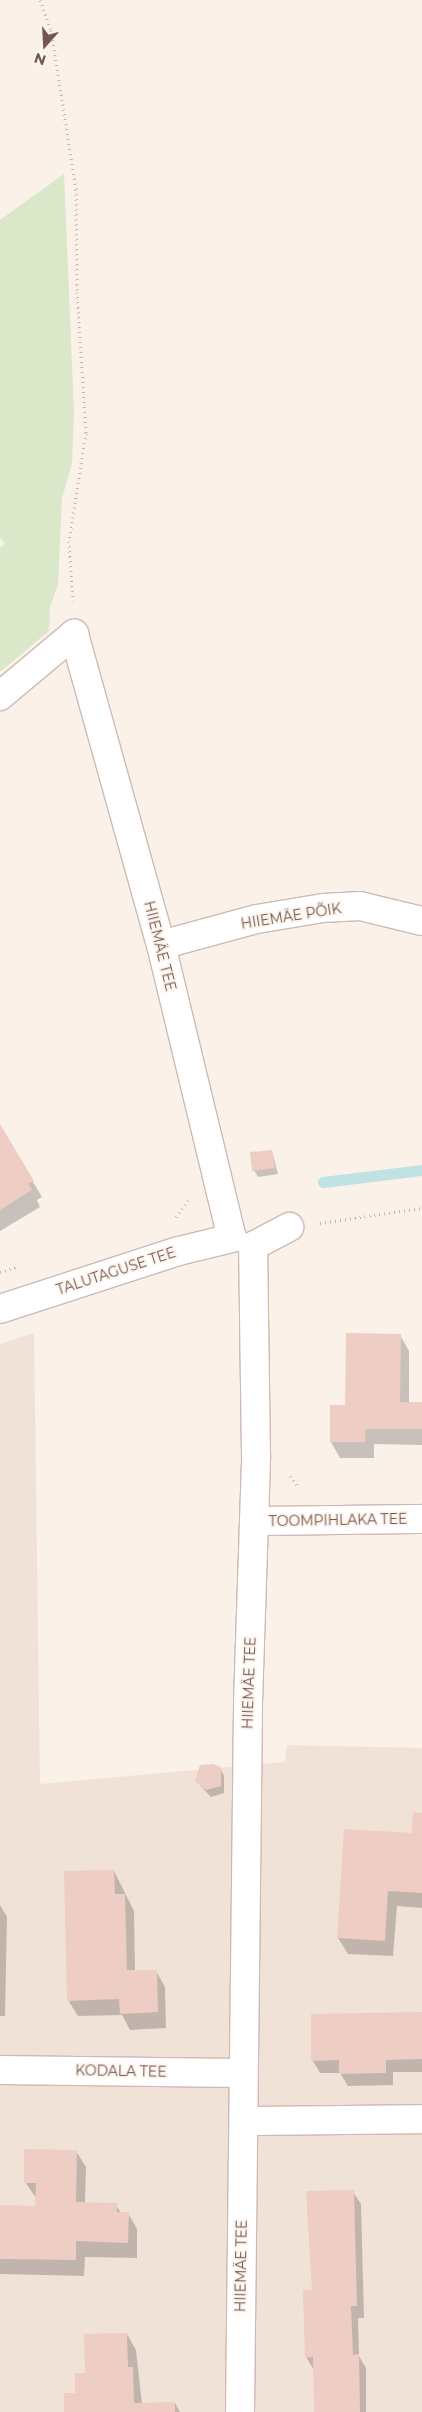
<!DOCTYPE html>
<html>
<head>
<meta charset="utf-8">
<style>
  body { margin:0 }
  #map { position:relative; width:422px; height:2412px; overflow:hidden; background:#faf1e9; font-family:Montserrat,sans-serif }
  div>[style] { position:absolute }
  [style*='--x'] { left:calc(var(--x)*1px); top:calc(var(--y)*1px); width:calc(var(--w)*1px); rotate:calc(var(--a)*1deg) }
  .residential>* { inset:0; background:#f1e2d8 }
  .green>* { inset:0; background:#dae7c9 }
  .shadow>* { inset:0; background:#0003 }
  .stream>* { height:11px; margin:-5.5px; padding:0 5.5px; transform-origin:5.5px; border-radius:5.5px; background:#bfe2e2 }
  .building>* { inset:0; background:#edcdc4 }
  .path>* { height:3px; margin-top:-1.5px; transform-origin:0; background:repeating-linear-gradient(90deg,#d2b0a7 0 1px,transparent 0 5px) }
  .roads { filter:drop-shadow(1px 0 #cebab3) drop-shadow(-1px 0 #cebab3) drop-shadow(0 1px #cebab3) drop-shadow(0 -1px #cebab3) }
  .minor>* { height:28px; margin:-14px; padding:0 14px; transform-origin:14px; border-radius:14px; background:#fff }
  span { translate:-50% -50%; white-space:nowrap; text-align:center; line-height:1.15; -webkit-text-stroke:4px #fdf6ef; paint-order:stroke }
  .street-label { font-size:14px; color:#72564f }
  .north { position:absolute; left:20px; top:20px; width:50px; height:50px; -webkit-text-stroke:4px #fdf6ef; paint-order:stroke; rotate:199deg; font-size:14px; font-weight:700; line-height:20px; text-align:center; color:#72564f }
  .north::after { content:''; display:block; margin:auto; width:18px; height:22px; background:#72564f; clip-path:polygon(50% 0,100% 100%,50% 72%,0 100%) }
</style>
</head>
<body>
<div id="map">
  <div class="residential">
    <div style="clip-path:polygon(34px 1333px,40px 1784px,285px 1762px,287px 1745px,422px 1748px,422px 2412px,0 2412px,0 1344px)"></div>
  </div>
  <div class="green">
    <div style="clip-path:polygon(64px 174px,74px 413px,72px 464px,62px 498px,58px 585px,50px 607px,49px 631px,0 672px,0 548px,5px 544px,0 538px,0 220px)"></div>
  </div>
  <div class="shadow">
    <div style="clip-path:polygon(0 1127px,42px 1197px,37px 1200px,40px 1207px,0 1231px)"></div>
    <div style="clip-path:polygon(272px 1151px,278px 1174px,258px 1177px,254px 1170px)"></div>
    <div style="clip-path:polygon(400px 1335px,409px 1351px,409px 1403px,422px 1404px,422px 1445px,374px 1444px,374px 1458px,340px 1458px,331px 1442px,347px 1407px)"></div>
    <div style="clip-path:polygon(220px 1768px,224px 1776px,224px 1793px,211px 1797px,196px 1781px)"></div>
    <div style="clip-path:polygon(422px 1814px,422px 1908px,397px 1906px,393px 1956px,348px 1954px,338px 1938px,413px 1834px)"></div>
    <div style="clip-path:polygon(114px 1871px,134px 1911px,135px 1971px,156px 1971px,165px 1987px,166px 2028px,130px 2030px,122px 2015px,78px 2016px,68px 2000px)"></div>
    <div style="clip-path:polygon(0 1905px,7px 1917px,5px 2016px,0 2016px)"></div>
    <div style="clip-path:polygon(422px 2014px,422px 2072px,393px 2072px,393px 2085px,348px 2086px,340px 2073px,320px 2073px,313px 2061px)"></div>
    <div style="clip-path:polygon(76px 2151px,86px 2167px,85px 2204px,116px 2205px,121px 2213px,128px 2213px,137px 2229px,137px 2258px,85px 2257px,84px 2276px,0 2274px,0 2207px,36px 2207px,36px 2198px,25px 2182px)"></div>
    <div style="clip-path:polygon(353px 2192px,361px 2204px,364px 2318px,358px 2318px,359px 2356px,366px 2368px,366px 2412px,315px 2412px,314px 2370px,306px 2357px,314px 2292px,307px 2193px)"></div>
    <div style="clip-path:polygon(127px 2334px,136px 2350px,142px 2404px,175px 2403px,180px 2412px,65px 2412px,86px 2375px)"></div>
  </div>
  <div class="stream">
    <div style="--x:323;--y:1182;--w:100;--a:-6.9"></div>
  </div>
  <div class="building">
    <div style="clip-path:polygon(0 1124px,34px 1181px,28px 1184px,32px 1190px,0 1210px)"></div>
    <div style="clip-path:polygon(272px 1150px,275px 1168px,252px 1171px,250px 1152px)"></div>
    <div style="clip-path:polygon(346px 1333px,401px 1334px,400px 1402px,422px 1402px,422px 1429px,366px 1429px,365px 1442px,330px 1442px,330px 1405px,345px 1405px)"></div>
    <div style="clip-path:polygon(213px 1764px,221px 1767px,221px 1786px,206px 1790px,195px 1781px,200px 1765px)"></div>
    <div style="clip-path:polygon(413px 1812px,422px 1813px,422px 1893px,388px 1891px,385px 1941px,337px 1938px,344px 1829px,412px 1833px)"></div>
    <div style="clip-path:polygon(114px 1870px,115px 1894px,125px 1894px,127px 1970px,157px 1970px,158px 2012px,120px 2014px,119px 1999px,67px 2001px,64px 1871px)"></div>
    <div style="clip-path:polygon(422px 2012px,422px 2059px,386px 2060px,386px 2073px,339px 2074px,339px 2060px,311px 2061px,311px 2014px)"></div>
    <div style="clip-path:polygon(24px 2149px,77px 2150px,76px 2202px,117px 2203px,117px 2212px,129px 2212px,128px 2243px,76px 2241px,76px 2260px,0 2259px,0 2205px,35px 2206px,36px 2183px,24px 2183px)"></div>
    <div style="clip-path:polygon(354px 2190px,357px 2306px,351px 2306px,353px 2355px,359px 2354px,360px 2412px,314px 2412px,313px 2357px,305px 2358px,303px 2290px,312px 2290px,306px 2191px)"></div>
    <div style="clip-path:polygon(127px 2333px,128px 2367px,133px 2367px,134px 2403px,175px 2402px,175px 2412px,64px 2412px,64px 2393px,75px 2393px,75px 2373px,85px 2373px,84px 2334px)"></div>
  </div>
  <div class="path">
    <div style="--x:40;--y:0;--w:32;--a:70"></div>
    <div style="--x:51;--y:30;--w:161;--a:81.1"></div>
    <div style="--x:76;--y:189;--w:103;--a:89.4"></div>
    <div style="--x:77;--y:292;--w:141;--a:86.3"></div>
    <div style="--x:86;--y:433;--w:109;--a:98.9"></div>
    <div style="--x:69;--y:541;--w:60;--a:86.2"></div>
    <div style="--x:176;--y:1217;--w:21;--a:-55"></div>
    <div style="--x:320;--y:1223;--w:103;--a:-8.4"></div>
    <div style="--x:0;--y:1272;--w:17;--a:-17"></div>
    <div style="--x:290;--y:1476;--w:14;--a:54"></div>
  </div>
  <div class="roads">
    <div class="minor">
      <div style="--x:0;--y:696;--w:97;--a:-40"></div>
      <div style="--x:74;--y:634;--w:323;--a:74.4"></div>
      <div style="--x:161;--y:945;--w:301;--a:76.4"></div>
      <div style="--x:161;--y:945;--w:99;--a:-15.2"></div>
      <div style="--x:257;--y:919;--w:67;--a:-9.5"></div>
      <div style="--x:323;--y:908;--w:37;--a:-3"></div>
      <div style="--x:360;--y:906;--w:64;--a:13.6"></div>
      <div style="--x:0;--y:1309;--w:188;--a:-18"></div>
      <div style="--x:179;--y:1251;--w:55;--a:-13.8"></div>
      <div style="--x:254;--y:1521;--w:168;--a:-0.7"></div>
      <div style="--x:0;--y:2070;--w:243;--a:0.7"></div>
      <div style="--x:244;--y:2121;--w:178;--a:-0.6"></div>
      <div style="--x:240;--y:2412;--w:710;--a:-89.35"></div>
      <div style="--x:248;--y:1702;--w:246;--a:-88.1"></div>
      <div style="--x:256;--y:1456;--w:210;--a:-90.8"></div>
      <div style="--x:253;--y:1246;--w:41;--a:-27.8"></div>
    </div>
  </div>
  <div class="street-label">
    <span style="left:291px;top:916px;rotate:-9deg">HIIEMÄE PÕIK</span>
    <span style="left:160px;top:946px;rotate:76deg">HIIEMÄE TEE</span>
    <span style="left:116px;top:1271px;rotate:-18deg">TALUTAGUSE TEE</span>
    <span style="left:338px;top:1520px;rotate:-1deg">TOOMPIHLAKA TEE</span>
    <span style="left:249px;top:1683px;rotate:-88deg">HIIEMÄE TEE</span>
    <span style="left:121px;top:2071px;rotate:1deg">KODALA TEE</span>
    <span style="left:241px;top:2266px;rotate:-89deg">HIIEMÄE TEE</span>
  </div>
  <div class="north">N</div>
</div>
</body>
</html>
